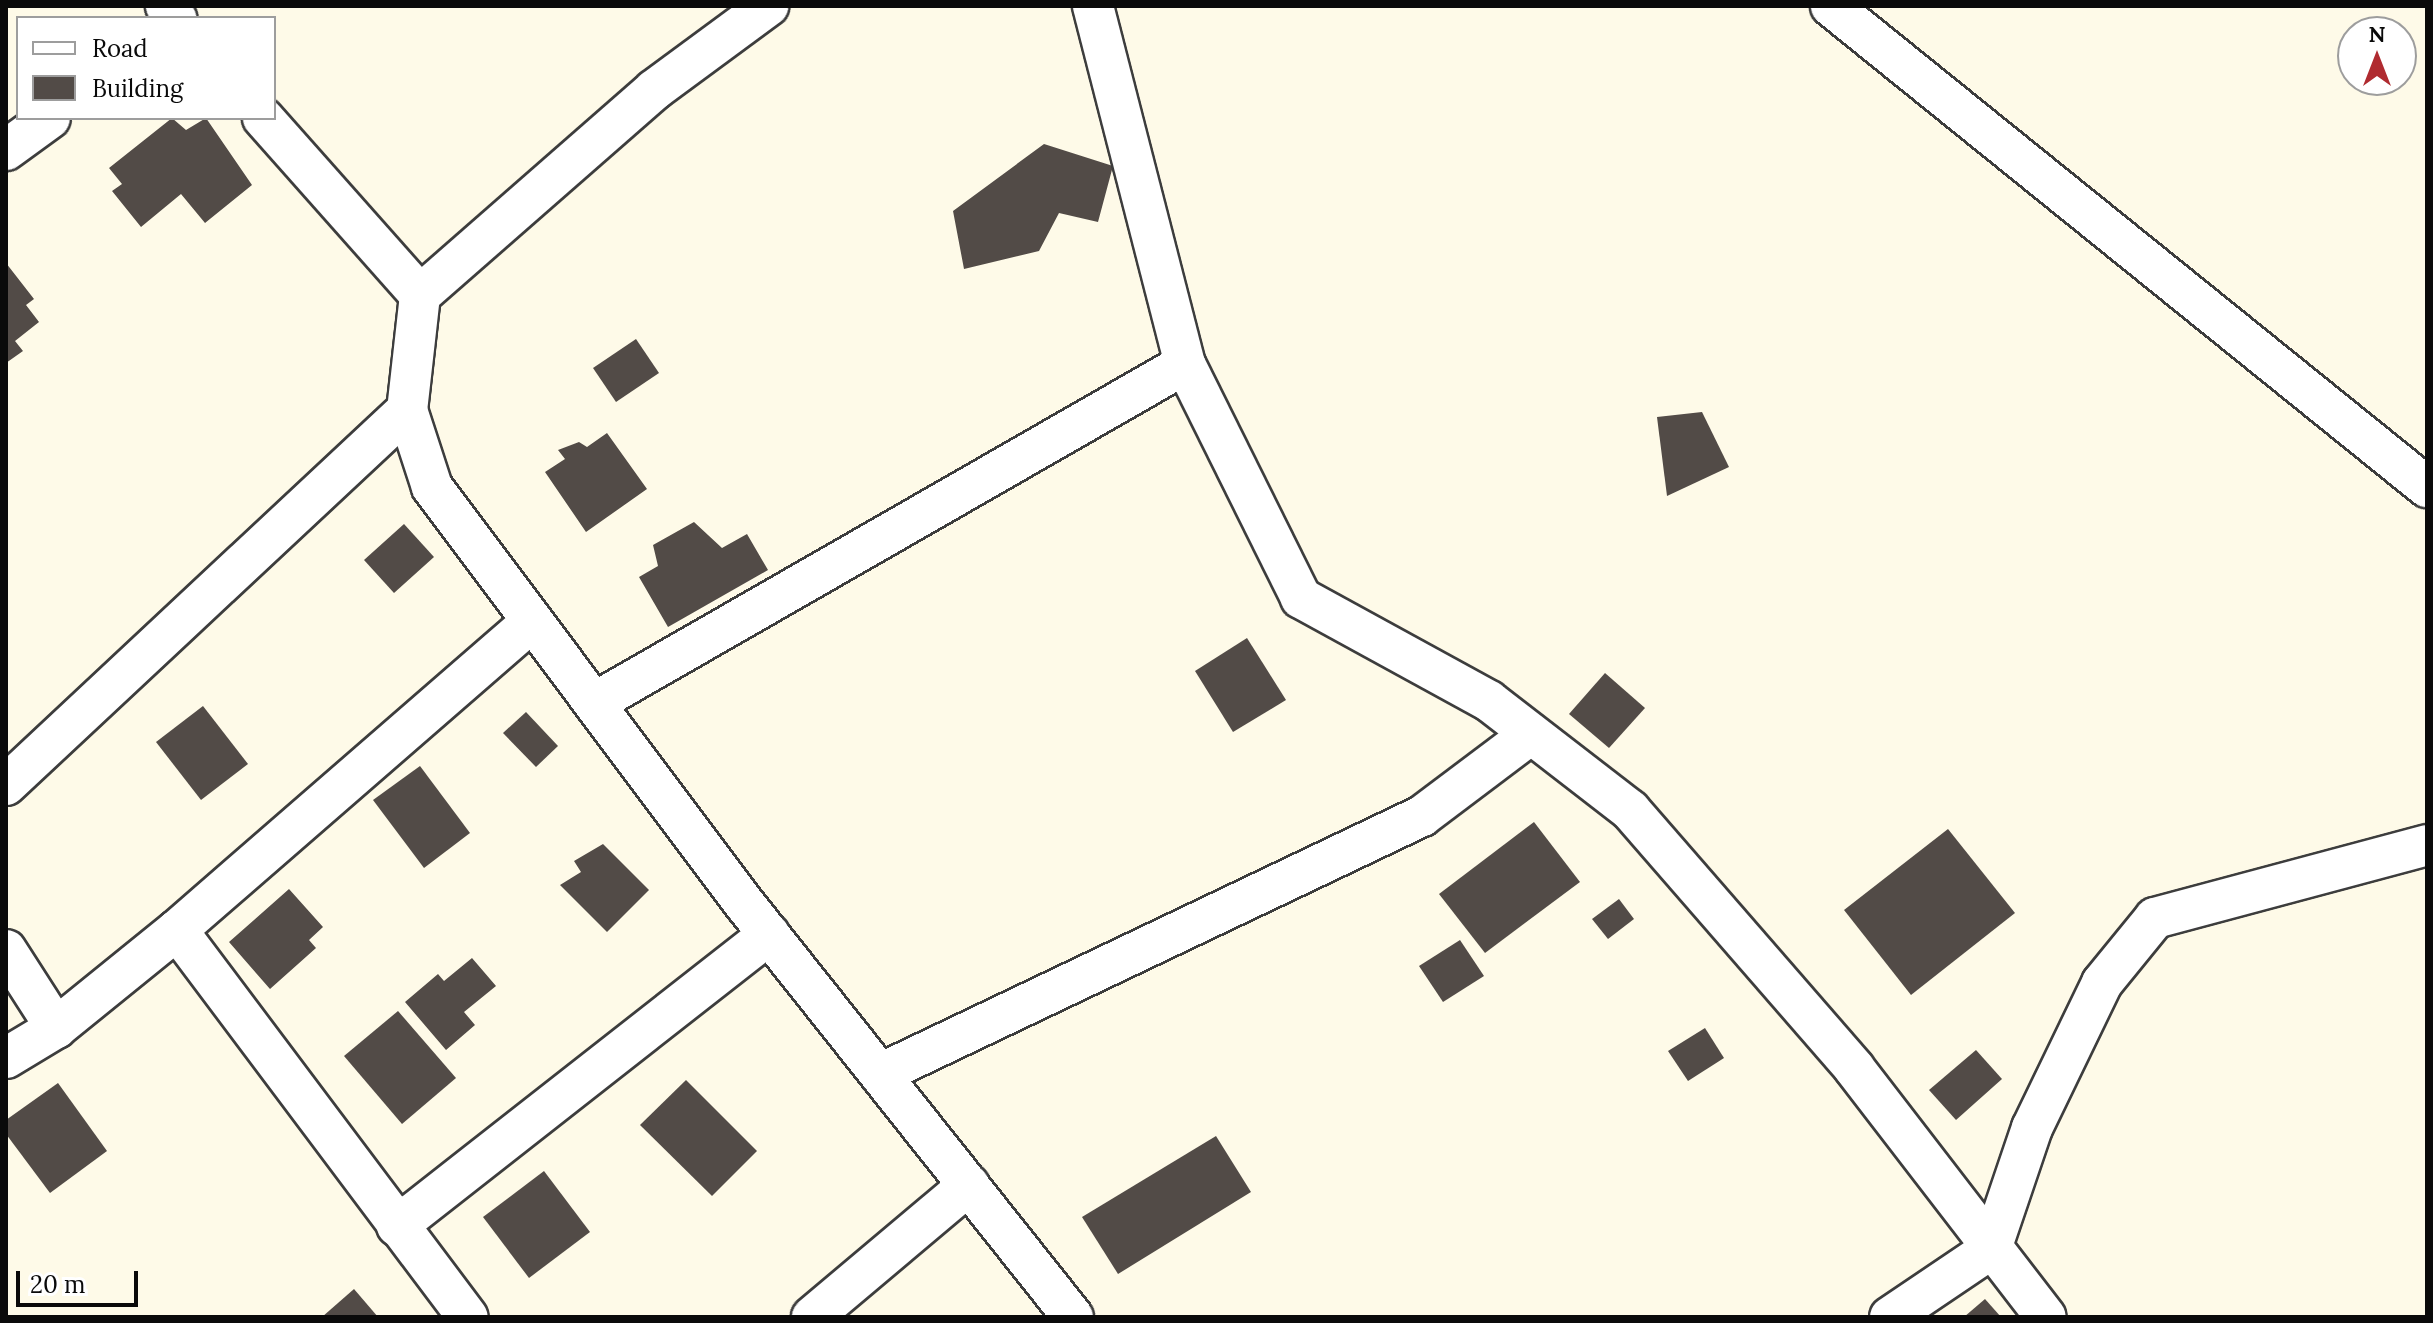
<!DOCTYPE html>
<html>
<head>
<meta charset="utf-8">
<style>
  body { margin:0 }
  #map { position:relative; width:2433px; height:1323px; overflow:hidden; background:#fefae8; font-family:Lora,serif }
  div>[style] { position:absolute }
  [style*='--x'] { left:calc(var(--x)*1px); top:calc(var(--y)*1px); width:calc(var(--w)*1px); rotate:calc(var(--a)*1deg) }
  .building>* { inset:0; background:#524b47 }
  .roads { filter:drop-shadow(2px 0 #3d3d3d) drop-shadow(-2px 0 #3d3d3d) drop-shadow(0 2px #3d3d3d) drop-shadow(0 -2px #3d3d3d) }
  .minor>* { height:40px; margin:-20px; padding:0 20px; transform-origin:20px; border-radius:20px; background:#fff }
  span { translate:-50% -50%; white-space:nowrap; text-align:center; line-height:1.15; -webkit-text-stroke:8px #fff; paint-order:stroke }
  .frame { position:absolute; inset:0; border:8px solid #0a0a0a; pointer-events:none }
  .legend { position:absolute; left:16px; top:16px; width:260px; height:104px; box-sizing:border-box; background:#fff; border:2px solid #9d9d9d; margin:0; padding:10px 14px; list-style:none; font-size:24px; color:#0a0a0a }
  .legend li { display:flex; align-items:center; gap:16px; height:40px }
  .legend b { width:40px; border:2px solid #9d9d9d }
  .north { position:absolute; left:2337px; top:16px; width:80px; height:80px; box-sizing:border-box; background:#fff; border:2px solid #9d9d9d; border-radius:50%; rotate:0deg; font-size:22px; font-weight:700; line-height:32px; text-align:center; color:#0a0a0a }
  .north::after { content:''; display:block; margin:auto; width:28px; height:36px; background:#b02b30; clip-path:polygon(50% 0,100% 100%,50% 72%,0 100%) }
  .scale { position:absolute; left:16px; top:1271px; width:122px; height:36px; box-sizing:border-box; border:4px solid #0a0a0a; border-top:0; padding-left:10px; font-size:24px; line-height:28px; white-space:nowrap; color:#0a0a0a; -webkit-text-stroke:6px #fff; paint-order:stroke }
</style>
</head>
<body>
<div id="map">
  <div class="building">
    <div style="clip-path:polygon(172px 118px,186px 130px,206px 118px,252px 185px,205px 223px,181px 194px,141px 227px,112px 191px,122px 184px,109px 168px)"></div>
    <div style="clip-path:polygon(1044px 144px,1113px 166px,1098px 222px,1059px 213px,1039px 251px,964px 269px,953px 211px)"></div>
    <div style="clip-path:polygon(6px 263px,34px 299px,26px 305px,39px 322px,15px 341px,23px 351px,6px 363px)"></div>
    <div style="clip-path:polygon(636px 339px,659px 373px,616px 402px,593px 368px)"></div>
    <div style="clip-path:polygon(1702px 412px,1729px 467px,1667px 496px,1657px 417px)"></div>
    <div style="clip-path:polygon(607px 433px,647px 489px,586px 532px,545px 472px,565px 459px,558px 450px,579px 442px,587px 447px)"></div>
    <div style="clip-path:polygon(694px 522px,722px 548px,747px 534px,768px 570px,668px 627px,639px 577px,658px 566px,653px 545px)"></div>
    <div style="clip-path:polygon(404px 524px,434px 557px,394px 593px,364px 560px)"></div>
    <div style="clip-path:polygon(1247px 638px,1286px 700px,1233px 732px,1195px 671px)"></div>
    <div style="clip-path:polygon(1605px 673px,1645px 708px,1609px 748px,1569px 714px)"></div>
    <div style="clip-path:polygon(203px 706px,248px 764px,201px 800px,156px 742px)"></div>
    <div style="clip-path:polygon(526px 712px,558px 746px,536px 767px,503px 733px)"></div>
    <div style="clip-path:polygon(420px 766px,470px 833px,424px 868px,373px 800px)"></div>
    <div style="clip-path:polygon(1534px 822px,1580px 882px,1485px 953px,1439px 894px)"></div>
    <div style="clip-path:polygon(1948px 829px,2015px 913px,1911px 995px,1844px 910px)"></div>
    <div style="clip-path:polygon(603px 844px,649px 890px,607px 932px,560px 885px,581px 872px,574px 861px)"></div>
    <div style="clip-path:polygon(289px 889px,323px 927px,309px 940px,316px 948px,270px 989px,229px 942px)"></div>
    <div style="clip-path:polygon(1619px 899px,1634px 919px,1608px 939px,1592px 919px)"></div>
    <div style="clip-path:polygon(1460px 940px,1484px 976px,1443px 1002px,1419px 966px)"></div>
    <div style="clip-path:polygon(472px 958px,496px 986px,464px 1012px,475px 1025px,446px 1050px,405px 1002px,438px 974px,444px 981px)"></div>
    <div style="clip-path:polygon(398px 1011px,456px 1078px,402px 1124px,344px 1056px)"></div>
    <div style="clip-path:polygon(1705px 1028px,1724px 1058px,1688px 1081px,1668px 1051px)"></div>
    <div style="clip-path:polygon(1976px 1050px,2002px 1079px,1956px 1120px,1929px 1090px)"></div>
    <div style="clip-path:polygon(686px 1080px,757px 1151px,712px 1196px,640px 1125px)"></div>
    <div style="clip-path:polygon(58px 1083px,107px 1151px,50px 1193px,6px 1134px,6px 1120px)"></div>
    <div style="clip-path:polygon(1216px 1136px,1251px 1192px,1118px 1274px,1082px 1217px)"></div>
    <div style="clip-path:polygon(544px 1171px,590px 1232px,529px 1278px,483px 1217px)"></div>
    <div style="clip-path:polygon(354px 1289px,378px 1317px,322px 1317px)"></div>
    <div style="clip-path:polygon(1985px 1299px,2001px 1317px,1964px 1317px)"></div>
  </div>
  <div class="roads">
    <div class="minor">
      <div style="--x:166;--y:6;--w:16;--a:50"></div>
      <div style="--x:1093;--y:6;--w:370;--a:75.6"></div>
      <div style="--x:1185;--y:364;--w:261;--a:63.6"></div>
      <div style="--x:1301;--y:598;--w:214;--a:28.7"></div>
      <div style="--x:1489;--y:701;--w:178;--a:37.7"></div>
      <div style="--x:1630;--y:810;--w:342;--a:49"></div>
      <div style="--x:1854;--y:1068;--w:314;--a:52.4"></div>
      <div style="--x:1831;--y:6;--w:766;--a:38.91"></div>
      <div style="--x:263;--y:118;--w:237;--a:48.4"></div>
      <div style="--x:420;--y:295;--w:116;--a:96.4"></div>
      <div style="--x:407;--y:410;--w:81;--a:72"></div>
      <div style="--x:432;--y:487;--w:519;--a:53.15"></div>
      <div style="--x:743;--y:902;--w:530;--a:51.51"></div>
      <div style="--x:6;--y:150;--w:54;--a:-36"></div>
      <div style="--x:420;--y:295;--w:311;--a:-41.2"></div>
      <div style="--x:654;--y:90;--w:142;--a:-36.4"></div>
      <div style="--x:594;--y:703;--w:681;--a:-29.84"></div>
      <div style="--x:6;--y:785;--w:549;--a:-43.08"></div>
      <div style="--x:177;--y:930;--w:471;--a:-41"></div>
      <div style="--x:6;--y:950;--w:93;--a:57.3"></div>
      <div style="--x:56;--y:1028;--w:156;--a:-39"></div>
      <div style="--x:177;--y:930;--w:484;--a:53.1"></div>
      <div style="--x:6;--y:1058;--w:58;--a:-31"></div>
      <div style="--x:880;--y:1074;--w:600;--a:-25.46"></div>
      <div style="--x:1422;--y:816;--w:136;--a:-37"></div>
      <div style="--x:397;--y:1226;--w:473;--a:-38.1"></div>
      <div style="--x:812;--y:1317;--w:205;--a:-40.1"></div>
      <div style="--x:1890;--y:1317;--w:122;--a:-34"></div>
      <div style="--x:1991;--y:1249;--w:128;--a:-71.3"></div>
      <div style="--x:2032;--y:1128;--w:161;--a:-64.2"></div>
      <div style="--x:2102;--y:983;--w:84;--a:-50.8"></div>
      <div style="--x:2155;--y:918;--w:282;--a:-15"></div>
    </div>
  </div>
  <div class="frame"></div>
  <ul class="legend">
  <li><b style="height:10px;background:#fff"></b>Road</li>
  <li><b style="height:22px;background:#524b47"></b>Building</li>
  </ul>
  <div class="north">N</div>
  <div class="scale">20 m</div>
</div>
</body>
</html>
